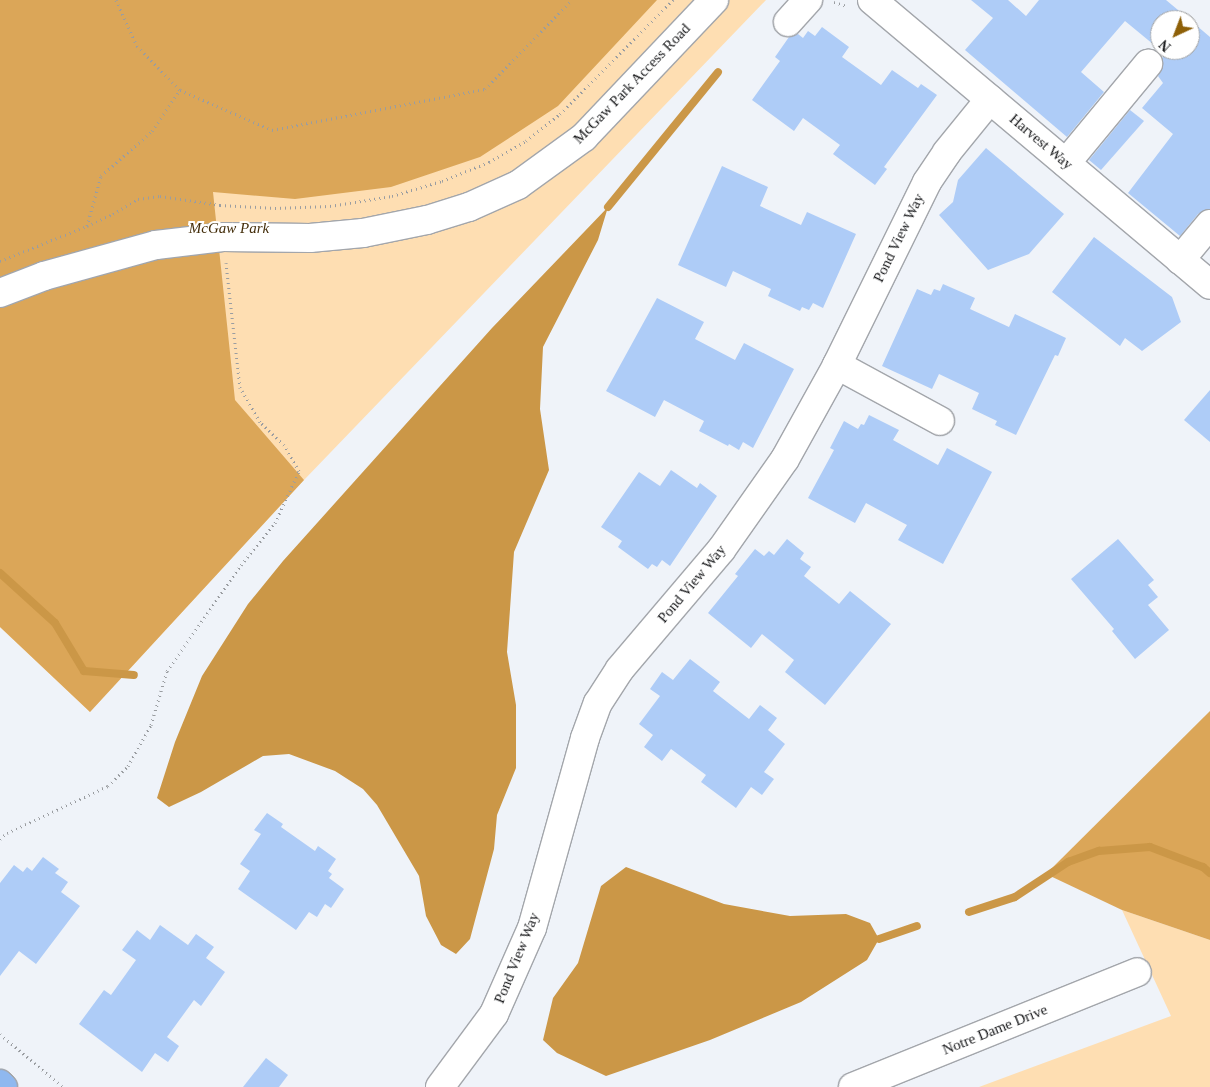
<!DOCTYPE html>
<html>
<head>
<meta charset="utf-8">
<style>
  body { margin:0 }
  #map { position:relative; width:1210px; height:1087px; overflow:hidden; background:#eff3f9; font-family:"Times New Roman",serif }
  div>[style] { position:absolute }
  [style*='--x'] { left:calc(var(--x)*1px); top:calc(var(--y)*1px); width:calc(var(--w)*1px); rotate:calc(var(--a)*1deg) }
  .green>* { inset:0; background:#fedeb2 }
  .forest>* { inset:0; background:#dba658 }
  .water>* { inset:0; background:#cb9747 }
  .stream>* { height:8px; margin:-4px; padding:0 4px; transform-origin:4px; border-radius:4px; background:#cb9747 }
  .building>* { inset:0; background:#aeccf7 }
  .path>* { height:3px; margin-top:-1.5px; transform-origin:0; background:repeating-linear-gradient(90deg,#9a9da1 0 1px,transparent 0 5px) }
  .roads { filter:drop-shadow(1px 0 #a3a6ab) drop-shadow(-1px 0 #a3a6ab) drop-shadow(0 1px #a3a6ab) drop-shadow(0 -1px #a3a6ab) }
  .minor>* { height:28px; margin:-14px; padding:0 14px; transform-origin:14px; border-radius:14px; background:#fff }
  .major>* { height:28px; margin:-14px; padding:0 14px; transform-origin:14px; border-radius:14px; background:#8fb8ef }
  span { translate:-50% -50%; white-space:nowrap; text-align:center; line-height:1.15; -webkit-text-stroke:4px #fff; paint-order:stroke }
  .street-label { font-size:15px; color:#151618 }
  .park-label { font-size:15px; color:#442e0b; font-style:italic }
  .north { position:absolute; left:1150px; top:10px; width:50px; height:50px; box-sizing:border-box; background:#fff; border:1px solid #a1a2a3; border-radius:50%; rotate:223deg; font-size:14px; font-weight:700; line-height:20px; text-align:center; color:#151618 }
  .north::after { content:''; display:block; margin:auto; width:18px; height:22px; background:#8e6008; clip-path:polygon(50% 0,100% 100%,50% 72%,0 100%) }
</style>
</head>
<body>
<div id="map">
  <div class="green">
    <div style="clip-path:polygon(0 0,766px 0,304px 480px,90px 712px,0 627px)"></div>
    <div style="clip-path:polygon(1122px 910px,1210px 940px,1210px 1087px,979px 1087px,1171px 1016px)"></div>
  </div>
  <div class="forest">
    <div style="clip-path:polygon(0 0,657px 0,558px 106px,480px 157px,391px 187px,295px 199px,213px 192px,235px 400px,304px 480px,90px 712px,0 627px)"></div>
    <div style="clip-path:polygon(1210px 711px,1210px 940px,1122px 910px,1046px 874px)"></div>
  </div>
  <div class="water">
    <div style="clip-path:polygon(608px 207px,598px 240px,543px 347px,540px 409px,549px 470px,514px 552px,507px 652px,516px 705px,516px 768px,497px 815px,494px 849px,470px 939px,456px 954px,441px 945px,426px 916px,419px 876px,377px 805px,363px 789px,335px 771px,289px 754px,263px 756px,201px 792px,169px 807px,157px 798px,175px 742px,202px 676px,248px 604px,283px 561px,492px 328px)"></div>
    <div style="clip-path:polygon(626px 867px,724px 904px,790px 916px,846px 914px,870px 923px,879px 939px,867px 960px,801px 1002px,710px 1040px,606px 1076px,557px 1053px,543px 1040px,553px 998px,578px 963px,601px 886px)"></div>
  </div>
  <div class="stream">
    <div style="--x:608;--y:207;--w:174;--a:-50.8"></div>
    <div style="--x:0;--y:573;--w:74;--a:42.3"></div>
    <div style="--x:55;--y:623;--w:56;--a:58.9"></div>
    <div style="--x:84;--y:671;--w:50;--a:4.6"></div>
    <div style="--x:969;--y:912;--w:48;--a:-18.1"></div>
    <div style="--x:1015;--y:897;--w:64;--a:-33.4"></div>
    <div style="--x:1068;--y:862;--w:33;--a:-20"></div>
    <div style="--x:1099;--y:851;--w:51;--a:-4.5"></div>
    <div style="--x:1150;--y:847;--w:57;--a:20.7"></div>
    <div style="--x:1203;--y:867;--w:9;--a:41"></div>
    <div style="--x:879;--y:939;--w:40;--a:-18.9"></div>
  </div>
  <div class="building">
    <div style="clip-path:polygon(971px 0,1008px 0,1026px 16px,1039px 0,1166px 0,1190px 20px,1160px 20px,1160px 50px,1190px 50px,1190px 20px,1210px 37px,1210px 209px,1198px 214px,1180px 236px,1128px 193px,1173px 134px,1142px 108px,1163px 83px,1158px 76px,1163px 67px,1162px 58px,1165px 54px,1125px 21px,1081px 72px,1104px 92px,1067px 137px,965px 50px,993px 18px)"></div>
    <div style="clip-path:polygon(822px 27px,849px 47px,842px 57px,881px 85px,892px 70px,918px 88px,921px 84px,937px 95px,884px 167px,887px 169px,875px 185px,833px 154px,840px 145px,803px 118px,794px 131px,752px 100px,780px 61px,775px 57px,789px 37px,798px 34px,803px 38px,808px 31px,815px 36px)"></div>
    <div style="clip-path:polygon(1130px 110px,1144px 121px,1101px 170px,1089px 160px)"></div>
    <div style="clip-path:polygon(986px 148px,1064px 214px,1029px 254px,988px 270px,939px 215px,953px 202px,958px 180px)"></div>
    <div style="clip-path:polygon(722px 166px,768px 187px,760px 206px,801px 225px,807px 212px,856px 234px,823px 308px,813px 303px,809px 310px,802px 307px,800px 311px,768px 296px,771px 289px,733px 271px,726px 287px,678px 265px)"></div>
    <div style="clip-path:polygon(1094px 237px,1172px 297px,1181px 322px,1142px 351px,1125px 338px,1120px 346px,1052px 292px)"></div>
    <div style="clip-path:polygon(943px 284px,975px 298px,970px 309px,1009px 327px,1015px 314px,1066px 338px,1058px 356px,1055px 355px,1016px 435px,995px 425px,997px 421px,972px 409px,979px 393px,939px 374px,932px 389px,882px 366px,917px 289px,931px 295px,934px 289px,940px 291px)"></div>
    <div style="clip-path:polygon(657px 298px,704px 322px,695px 339px,735px 360px,744px 343px,794px 369px,753px 448px,743px 442px,739px 450px,729px 444px,728px 446px,699px 431px,704px 421px,664px 400px,655px 417px,606px 391px)"></div>
    <div style="clip-path:polygon(1210px 390px,1210px 442px,1184px 420px)"></div>
    <div style="clip-path:polygon(869px 415px,899px 430px,893px 440px,938px 465px,947px 448px,992px 472px,943px 564px,898px 540px,907px 525px,866px 503px,855px 523px,808px 498px,834px 450px,830px 448px,844px 421px,858px 429px,861px 424px,864px 425px)"></div>
    <div style="clip-path:polygon(671px 470px,697px 488px,700px 483px,717px 496px,670px 566px,662px 560px,657px 567px,652px 564px,648px 569px,618px 547px,622px 541px,601px 527px,639px 472px,660px 486px)"></div>
    <div style="clip-path:polygon(787px 539px,804px 553px,800px 559px,811px 567px,804px 576px,839px 604px,850px 591px,891px 624px,825px 705px,785px 672px,794px 660px,762px 634px,751px 648px,708px 613px,738px 576px,735px 574px,755px 549px,764px 556px,769px 551px,774px 555px)"></div>
    <div style="clip-path:polygon(1118px 539px,1154px 580px,1148px 585px,1158px 597px,1148px 605px,1169px 630px,1135px 659px,1112px 631px,1114px 629px,1071px 579px)"></div>
    <div style="clip-path:polygon(690px 659px,720px 682px,713px 691px,749px 719px,760px 705px,777px 718px,768px 730px,785px 744px,764px 772px,774px 779px,762px 795px,751px 787px,736px 808px,701px 782px,706px 775px,671px 749px,662px 761px,644px 747px,653px 735px,639px 724px,660px 696px,650px 689px,662px 672px,673px 680px)"></div>
    <div style="clip-path:polygon(267px 813px,283px 824px,281px 827px,315px 851px,318px 846px,336px 859px,328px 871px,332px 874px,329px 878px,344px 889px,331px 908px,325px 904px,317px 917px,309px 912px,296px 930px,238px 889px,250px 871px,240px 864px,261px 834px,254px 830px)"></div>
    <div style="clip-path:polygon(43px 857px,59px 869px,55px 873px,68px 882px,61px 892px,80px 906px,36px 964px,19px 951px,0 976px,0 883px,14px 865px,23px 872px,27px 867px,32px 871px)"></div>
    <div style="clip-path:polygon(160px 925px,188px 945px,196px 934px,214px 947px,206px 958px,225px 972px,201px 1006px,194px 1000px,167px 1037px,179px 1046px,168px 1062px,155px 1053px,142px 1072px,79px 1024px,104px 990px,111px 995px,136px 960px,122px 950px,137px 930px,150px 940px)"></div>
    <div style="clip-path:polygon(266px 1058px,288px 1075px,279px 1087px,243px 1087px)"></div>
  </div>
  <div class="path">
    <div style="--x:116;--y:0;--w:51;--a:65.5"></div>
    <div style="--x:137;--y:46;--w:62;--a:45.7"></div>
    <div style="--x:180;--y:90;--w:100;--a:23.5"></div>
    <div style="--x:272;--y:130;--w:217;--a:-10.9"></div>
    <div style="--x:485;--y:89;--w:124;--a:-45.7"></div>
    <div style="--x:834;--y:2;--w:14;--a:17"></div>
    <div style="--x:87;--y:226;--w:52;--a:-74.4"></div>
    <div style="--x:101;--y:176;--w:68;--a:-41.4"></div>
    <div style="--x:152;--y:131;--w:50;--a:-55.7"></div>
    <div style="--x:0;--y:261;--w:94;--a:-21.9"></div>
    <div style="--x:87;--y:226;--w:29;--a:-25"></div>
    <div style="--x:113;--y:214;--w:29;--a:-31"></div>
    <div style="--x:138;--y:199;--w:22;--a:-8"></div>
    <div style="--x:160;--y:196;--w:61;--a:8.5"></div>
    <div style="--x:220;--y:205;--w:55;--a:3.1"></div>
    <div style="--x:275;--y:208;--w:55;--a:-2.1"></div>
    <div style="--x:330;--y:206;--w:63;--a:-9.2"></div>
    <div style="--x:392;--y:196;--w:52;--a:-16.7"></div>
    <div style="--x:442;--y:181;--w:51;--a:-22"></div>
    <div style="--x:489;--y:162;--w:43;--a:-29.6"></div>
    <div style="--x:526;--y:141;--w:43;--a:-38.5"></div>
    <div style="--x:560;--y:114;--w:161;--a:-45.3"></div>
    <div style="--x:0;--y:839;--w:9;--a:-41"></div>
    <div style="--x:7;--y:833;--w:111;--a:-25"></div>
    <div style="--x:108;--y:786;--w:28;--a:-45"></div>
    <div style="--x:128;--y:766;--w:47;--a:-60.7"></div>
    <div style="--x:151;--y:725;--w:56;--a:-73.5"></div>
    <div style="--x:167;--y:671;--w:129;--a:-55.1"></div>
    <div style="--x:241;--y:565;--w:54;--a:-51"></div>
    <div style="--x:275;--y:523;--w:57;--a:-65.2"></div>
    <div style="--x:299;--y:471;--w:30;--a:-120"></div>
    <div style="--x:284;--y:445;--w:33;--a:-136"></div>
    <div style="--x:260;--y:422;--w:39;--a:-120"></div>
    <div style="--x:240;--y:388;--w:126;--a:-96.4"></div>
    <div style="--x:0;--y:1034;--w:82;--a:40.1"></div>
  </div>
  <div class="roads">
    <div class="minor">
      <div style="--x:872;--y:0;--w:442;--a:40.1"></div>
      <div style="--x:788;--y:22;--w:30;--a:-48"></div>
      <div style="--x:1066;--y:163;--w:129;--a:-50.4"></div>
      <div style="--x:1180;--y:260;--w:47;--a:-50.2"></div>
      <div style="--x:0;--y:293;--w:47;--a:-21.1"></div>
      <div style="--x:44;--y:276;--w:116;--a:-15.5"></div>
      <div style="--x:156;--y:245;--w:67;--a:-6.8"></div>
      <div style="--x:223;--y:237;--w:87;--a:0.7"></div>
      <div style="--x:310;--y:238;--w:53;--a:-5.4"></div>
      <div style="--x:363;--y:233;--w:65;--a:-11.5"></div>
      <div style="--x:427;--y:220;--w:44;--a:-17.2"></div>
      <div style="--x:469;--y:207;--w:54;--a:-24.2"></div>
      <div style="--x:518;--y:185;--w:82;--a:-36"></div>
      <div style="--x:584;--y:137;--w:189;--a:-46.5"></div>
      <div style="--x:837;--y:365;--w:117;--a:28.5"></div>
      <div style="--x:440;--y:1087;--w:91;--a:-53.5"></div>
      <div style="--x:494;--y:1014;--w:94;--a:-66.2"></div>
      <div style="--x:532;--y:928;--w:197;--a:-74.4"></div>
      <div style="--x:585;--y:738;--w:37;--a:-70"></div>
      <div style="--x:598;--y:703;--w:40;--a:-57.1"></div>
      <div style="--x:620;--y:669;--w:156;--a:-49.7"></div>
      <div style="--x:721;--y:550;--w:111;--a:-54.9"></div>
      <div style="--x:785;--y:459;--w:107;--a:-61"></div>
      <div style="--x:837;--y:365;--w:204;--a:-63.8"></div>
      <div style="--x:927;--y:182;--w:36;--a:-56"></div>
      <div style="--x:947;--y:152;--w:68;--a:-50.9"></div>
      <div style="--x:853;--y:1087;--w:306;--a:-22"></div>
    </div>
    <div class="major">
      <div style="--x:0;--y:1084;--w:4;--a:45"></div>
    </div>
  </div>
  <div class="street-label">
    <span style="left:632px;top:84px;rotate:-46deg">McGaw Park Access Road</span>
    <span style="left:1041px;top:142px;rotate:40deg">Harvest Way</span>
    <span style="left:899px;top:238px;rotate:-64deg">Pond View Way</span>
    <span style="left:692px;top:584px;rotate:-50deg">Pond View Way</span>
    <span style="left:517px;top:958px;rotate:-68deg">Pond View Way</span>
    <span style="left:995px;top:1030px;rotate:-22deg">Notre Dame Drive</span>
  </div>
  <div class="park-label">
    <span style="left:229px;top:229px">McGaw Park</span>
  </div>
  <div class="north">N</div>
</div>
</body>
</html>
